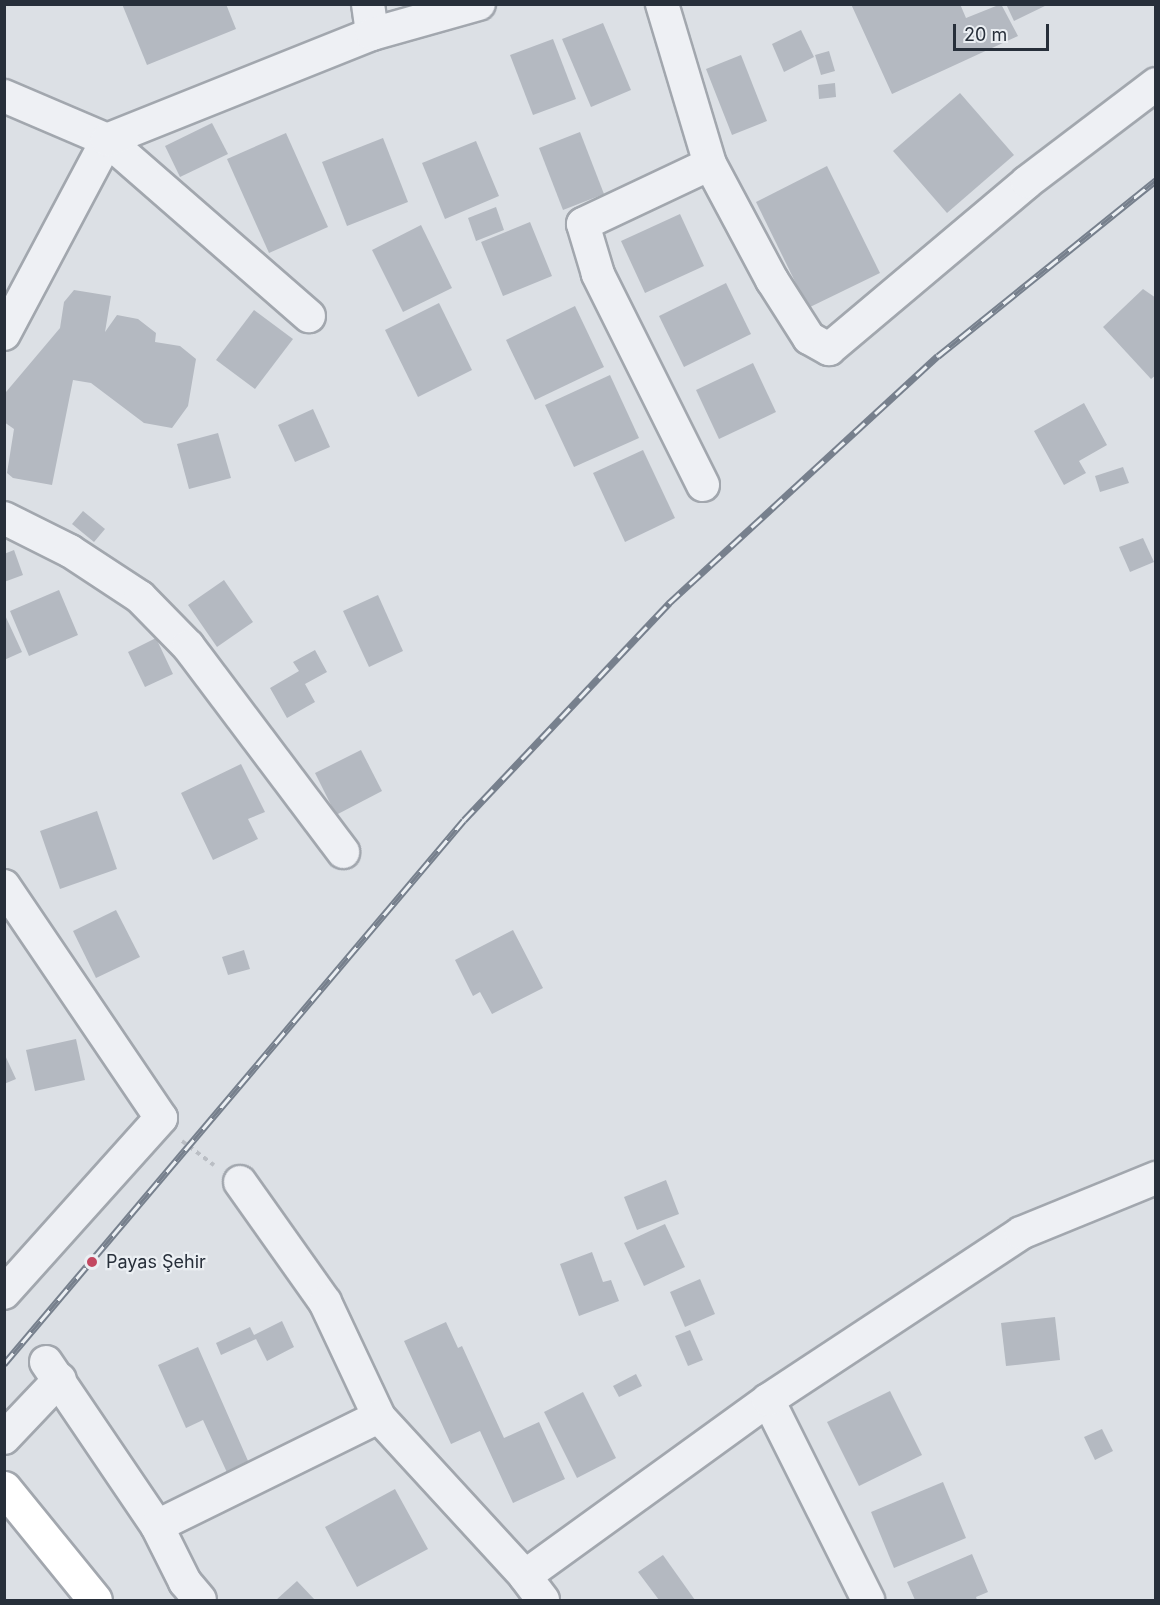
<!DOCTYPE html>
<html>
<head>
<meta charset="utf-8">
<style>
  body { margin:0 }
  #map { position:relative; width:1160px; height:1605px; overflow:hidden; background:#dce0e5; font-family:Inter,sans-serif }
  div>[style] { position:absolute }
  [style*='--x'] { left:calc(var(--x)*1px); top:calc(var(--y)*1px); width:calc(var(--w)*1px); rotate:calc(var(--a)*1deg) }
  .building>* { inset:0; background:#b4b9c1 }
  .path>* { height:4px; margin-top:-2px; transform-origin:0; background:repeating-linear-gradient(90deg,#babec4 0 4.5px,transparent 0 9px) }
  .roads { filter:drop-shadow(2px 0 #a2a7ae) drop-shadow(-2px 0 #a2a7ae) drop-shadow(0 2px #a2a7ae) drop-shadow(0 -2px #a2a7ae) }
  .minor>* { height:32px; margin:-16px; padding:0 16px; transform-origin:16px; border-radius:16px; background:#eef0f4 }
  .secondary>* { height:33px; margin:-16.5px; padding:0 16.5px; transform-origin:16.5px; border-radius:16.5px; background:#fff }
  .rail>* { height:7px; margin-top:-3.5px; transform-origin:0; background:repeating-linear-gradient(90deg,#ebeff3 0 14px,#77808d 0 28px); box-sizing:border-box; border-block:2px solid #77808d }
  .dots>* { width:16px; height:16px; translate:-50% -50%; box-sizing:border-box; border:3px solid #ebeff3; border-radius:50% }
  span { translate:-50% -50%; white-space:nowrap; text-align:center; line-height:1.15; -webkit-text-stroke:4.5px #ebeff3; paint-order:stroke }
  .poi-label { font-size:18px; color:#272f3a }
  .left { translate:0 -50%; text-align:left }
  .frame { position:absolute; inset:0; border:6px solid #272f3a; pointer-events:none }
  .scale { position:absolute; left:953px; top:24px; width:96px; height:27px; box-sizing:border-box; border:3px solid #272f3a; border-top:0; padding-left:8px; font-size:18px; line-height:21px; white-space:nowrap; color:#272f3a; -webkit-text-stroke:4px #ebeff3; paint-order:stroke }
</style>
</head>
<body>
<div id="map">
  <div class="building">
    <div style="clip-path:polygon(122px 4px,226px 4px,236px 29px,147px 65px)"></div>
    <div style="clip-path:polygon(851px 4px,960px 4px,966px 18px,1001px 4px,1018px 36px,892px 94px)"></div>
    <div style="clip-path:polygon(1006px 4px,1049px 4px,1014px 21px)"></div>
    <div style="clip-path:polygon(603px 23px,631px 90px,591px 107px,562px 39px)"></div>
    <div style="clip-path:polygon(801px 30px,814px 57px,784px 72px,772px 44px)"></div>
    <div style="clip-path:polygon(553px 39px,576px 99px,533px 115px,510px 55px)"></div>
    <div style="clip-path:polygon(829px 51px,835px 71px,821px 75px,815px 55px)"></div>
    <div style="clip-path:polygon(741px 55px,767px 121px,732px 135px,706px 69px)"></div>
    <div style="clip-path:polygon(835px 83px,836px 97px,819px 99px,818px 85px)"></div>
    <div style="clip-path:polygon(960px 93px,1014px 155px,947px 213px,893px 151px)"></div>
    <div style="clip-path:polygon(212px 123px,228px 154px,180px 177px,165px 146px)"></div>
    <div style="clip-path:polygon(580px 132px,604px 194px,563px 210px,539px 148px)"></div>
    <div style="clip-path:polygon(286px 133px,328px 227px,269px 253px,227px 159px)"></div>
    <div style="clip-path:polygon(383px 138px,408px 202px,347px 226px,322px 162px)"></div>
    <div style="clip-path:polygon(476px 141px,499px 196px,445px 219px,422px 163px)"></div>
    <div style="clip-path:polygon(827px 166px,880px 273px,808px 308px,756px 202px)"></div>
    <div style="clip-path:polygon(496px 207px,504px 230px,476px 241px,468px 218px)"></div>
    <div style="clip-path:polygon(680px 214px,704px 266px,645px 293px,621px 241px)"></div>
    <div style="clip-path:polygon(530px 222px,552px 276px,503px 296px,481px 242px)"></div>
    <div style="clip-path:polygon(421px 225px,452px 288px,403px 312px,372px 250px)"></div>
    <div style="clip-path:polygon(726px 283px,751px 334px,684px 367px,659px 316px)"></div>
    <div style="clip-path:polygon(1143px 289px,1156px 298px,1156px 375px,1151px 379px,1103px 327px)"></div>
    <div style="clip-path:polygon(74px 290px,111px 296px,105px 332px,117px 315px,138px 319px,156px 333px,155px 342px,180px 346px,196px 359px,188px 406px,172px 428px,144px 423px,91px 383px,73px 380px,52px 485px,13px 478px,7px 473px,14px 429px,4px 422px,6px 392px,60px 328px,64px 302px)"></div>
    <div style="clip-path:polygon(439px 303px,472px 370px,418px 397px,385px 330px)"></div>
    <div style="clip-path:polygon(575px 306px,604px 367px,535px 400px,506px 340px)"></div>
    <div style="clip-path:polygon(254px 310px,293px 339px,255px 389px,216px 360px)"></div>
    <div style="clip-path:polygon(753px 363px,776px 412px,719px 439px,696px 390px)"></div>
    <div style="clip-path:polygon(610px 375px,639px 438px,574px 467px,545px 405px)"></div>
    <div style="clip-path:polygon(1084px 403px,1107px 445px,1079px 461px,1086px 473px,1064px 485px,1034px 431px)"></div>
    <div style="clip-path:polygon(313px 409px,330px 447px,295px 462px,278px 425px)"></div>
    <div style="clip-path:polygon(218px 433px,231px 478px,189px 489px,177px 444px)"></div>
    <div style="clip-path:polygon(643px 450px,675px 518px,625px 542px,593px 473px)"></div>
    <div style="clip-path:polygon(1123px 467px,1129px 483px,1100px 492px,1095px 476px)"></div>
    <div style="clip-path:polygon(83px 511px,105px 529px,94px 542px,72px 524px)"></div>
    <div style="clip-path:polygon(1143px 538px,1154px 562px,1130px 572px,1119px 547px)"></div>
    <div style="clip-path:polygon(14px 550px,23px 575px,4px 582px,4px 554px)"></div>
    <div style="clip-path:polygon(224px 580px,253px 622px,217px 647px,188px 605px)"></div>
    <div style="clip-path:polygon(59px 590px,78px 635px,29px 656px,10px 611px)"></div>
    <div style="clip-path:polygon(378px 595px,403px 651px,369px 667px,343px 611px)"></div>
    <div style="clip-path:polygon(4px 613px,22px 652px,4px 660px)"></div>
    <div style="clip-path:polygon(156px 638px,173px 674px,145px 687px,128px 652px)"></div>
    <div style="clip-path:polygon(315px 650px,327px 672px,305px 684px,315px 702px,287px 718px,270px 688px,299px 671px,293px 662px)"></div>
    <div style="clip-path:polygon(361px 750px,382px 791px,336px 815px,315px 773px)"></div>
    <div style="clip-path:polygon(241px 764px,265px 812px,248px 819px,258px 839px,213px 860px,181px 793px)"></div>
    <div style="clip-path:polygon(97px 811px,117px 869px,60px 889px,40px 831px)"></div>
    <div style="clip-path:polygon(116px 910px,140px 957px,96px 978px,73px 931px)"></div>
    <div style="clip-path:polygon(513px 930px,543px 988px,492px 1014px,480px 992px,473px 996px,455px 960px)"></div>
    <div style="clip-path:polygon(244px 950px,250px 969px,228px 975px,222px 957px)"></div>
    <div style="clip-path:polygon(76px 1039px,85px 1080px,35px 1091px,26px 1050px)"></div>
    <div style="clip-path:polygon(4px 1053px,16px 1079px,4px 1084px)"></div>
    <div style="clip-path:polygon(666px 1180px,679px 1214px,637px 1230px,624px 1197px)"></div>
    <div style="clip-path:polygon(665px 1224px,685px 1267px,644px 1286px,624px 1243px)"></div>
    <div style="clip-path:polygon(592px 1252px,603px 1282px,611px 1280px,619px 1301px,579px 1316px,560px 1264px)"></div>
    <div style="clip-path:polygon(700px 1279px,715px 1314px,685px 1327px,670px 1292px)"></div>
    <div style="clip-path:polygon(1055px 1317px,1060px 1360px,1006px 1366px,1001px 1323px)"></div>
    <div style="clip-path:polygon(282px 1321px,294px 1347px,267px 1361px,256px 1339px,221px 1355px,216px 1343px,250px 1327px,254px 1335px)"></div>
    <div style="clip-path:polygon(446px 1322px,458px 1348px,462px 1346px,504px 1438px,539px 1422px,565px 1479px,513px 1503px,480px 1431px,451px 1444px,404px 1341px)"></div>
    <div style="clip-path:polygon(690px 1330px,703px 1360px,688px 1366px,675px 1336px)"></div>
    <div style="clip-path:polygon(198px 1347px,252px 1470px,230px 1479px,203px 1420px,186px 1428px,158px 1365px)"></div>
    <div style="clip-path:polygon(636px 1374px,642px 1386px,619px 1397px,613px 1386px)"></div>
    <div style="clip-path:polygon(890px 1391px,922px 1455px,859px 1486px,827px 1422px)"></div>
    <div style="clip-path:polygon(583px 1392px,616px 1458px,577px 1478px,544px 1412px)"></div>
    <div style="clip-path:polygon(1102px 1429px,1113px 1451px,1095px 1460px,1084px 1437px)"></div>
    <div style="clip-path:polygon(943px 1482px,966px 1538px,894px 1568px,871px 1512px)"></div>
    <div style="clip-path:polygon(395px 1489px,428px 1549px,357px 1587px,325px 1527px)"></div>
    <div style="clip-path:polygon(972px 1554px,988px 1592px,976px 1597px,977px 1600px,915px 1600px,907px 1582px)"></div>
    <div style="clip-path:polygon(663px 1555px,695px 1600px,659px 1600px,638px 1572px)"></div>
    <div style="clip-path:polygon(297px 1581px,315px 1600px,276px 1600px)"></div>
  </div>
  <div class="path">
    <div style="--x:182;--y:1141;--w:40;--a:37"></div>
  </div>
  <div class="roads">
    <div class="minor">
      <div style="--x:368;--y:4;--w:30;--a:82"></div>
      <div style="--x:662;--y:4;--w:167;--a:73.3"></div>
      <div style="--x:710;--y:164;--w:132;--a:61.9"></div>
      <div style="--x:772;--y:280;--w:69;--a:57.5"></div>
      <div style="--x:809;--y:338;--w:23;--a:29"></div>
      <div style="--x:829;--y:349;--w:259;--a:-40.1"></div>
      <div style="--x:1027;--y:182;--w:162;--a:-37.2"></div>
      <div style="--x:4;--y:96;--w:112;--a:23.1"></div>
      <div style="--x:107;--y:140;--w:268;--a:41.1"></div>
      <div style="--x:4;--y:334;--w:220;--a:-62"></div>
      <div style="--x:107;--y:140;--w:285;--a:-21.8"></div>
      <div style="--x:372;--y:34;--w:111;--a:-15.7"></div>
      <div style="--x:703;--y:485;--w:236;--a:-116.5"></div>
      <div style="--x:598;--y:274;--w:52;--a:-106.7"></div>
      <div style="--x:583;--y:224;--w:140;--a:-25.3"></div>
      <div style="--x:4;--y:518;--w:74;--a:26.6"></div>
      <div style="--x:70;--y:551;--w:84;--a:33.3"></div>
      <div style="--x:140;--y:597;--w:69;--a:45.6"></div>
      <div style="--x:188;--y:646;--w:258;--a:53"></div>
      <div style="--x:4;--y:886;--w:280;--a:55.9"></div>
      <div style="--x:161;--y:1118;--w:235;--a:131.9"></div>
      <div style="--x:240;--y:1182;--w:147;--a:54.7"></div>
      <div style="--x:325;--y:1302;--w:127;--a:64.8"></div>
      <div style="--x:46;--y:1362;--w:198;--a:55.9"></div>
      <div style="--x:157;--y:1526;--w:63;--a:63.4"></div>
      <div style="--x:185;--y:1582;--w:23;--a:50"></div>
      <div style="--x:768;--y:1400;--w:224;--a:63.4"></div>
      <div style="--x:4;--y:1438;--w:81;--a:-46.5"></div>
      <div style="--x:157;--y:1526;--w:247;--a:-26.2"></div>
      <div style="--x:379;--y:1417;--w:216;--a:47.4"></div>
      <div style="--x:543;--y:1600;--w:30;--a:-127"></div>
      <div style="--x:525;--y:1576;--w:300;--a:-35.9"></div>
      <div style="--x:768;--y:1400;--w:303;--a:-33.4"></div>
      <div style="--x:1021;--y:1233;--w:146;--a:-22.2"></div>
    </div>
    <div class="secondary">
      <div style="--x:4;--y:1488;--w:144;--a:50.9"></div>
    </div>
  </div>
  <div class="rail">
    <div style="--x:4;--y:1364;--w:712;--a:-49.78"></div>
    <div style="--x:464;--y:820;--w:299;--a:-46.6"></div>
    <div style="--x:669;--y:603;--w:365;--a:-42.6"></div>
    <div style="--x:938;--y:356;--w:280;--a:-38.9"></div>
  </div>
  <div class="dots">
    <div style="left:92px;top:1262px;background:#c34861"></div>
  </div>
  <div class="poi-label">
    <span class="left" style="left:106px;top:1262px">Payas Şehi̇r</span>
  </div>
  <div class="frame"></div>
  <div class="scale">20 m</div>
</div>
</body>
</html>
